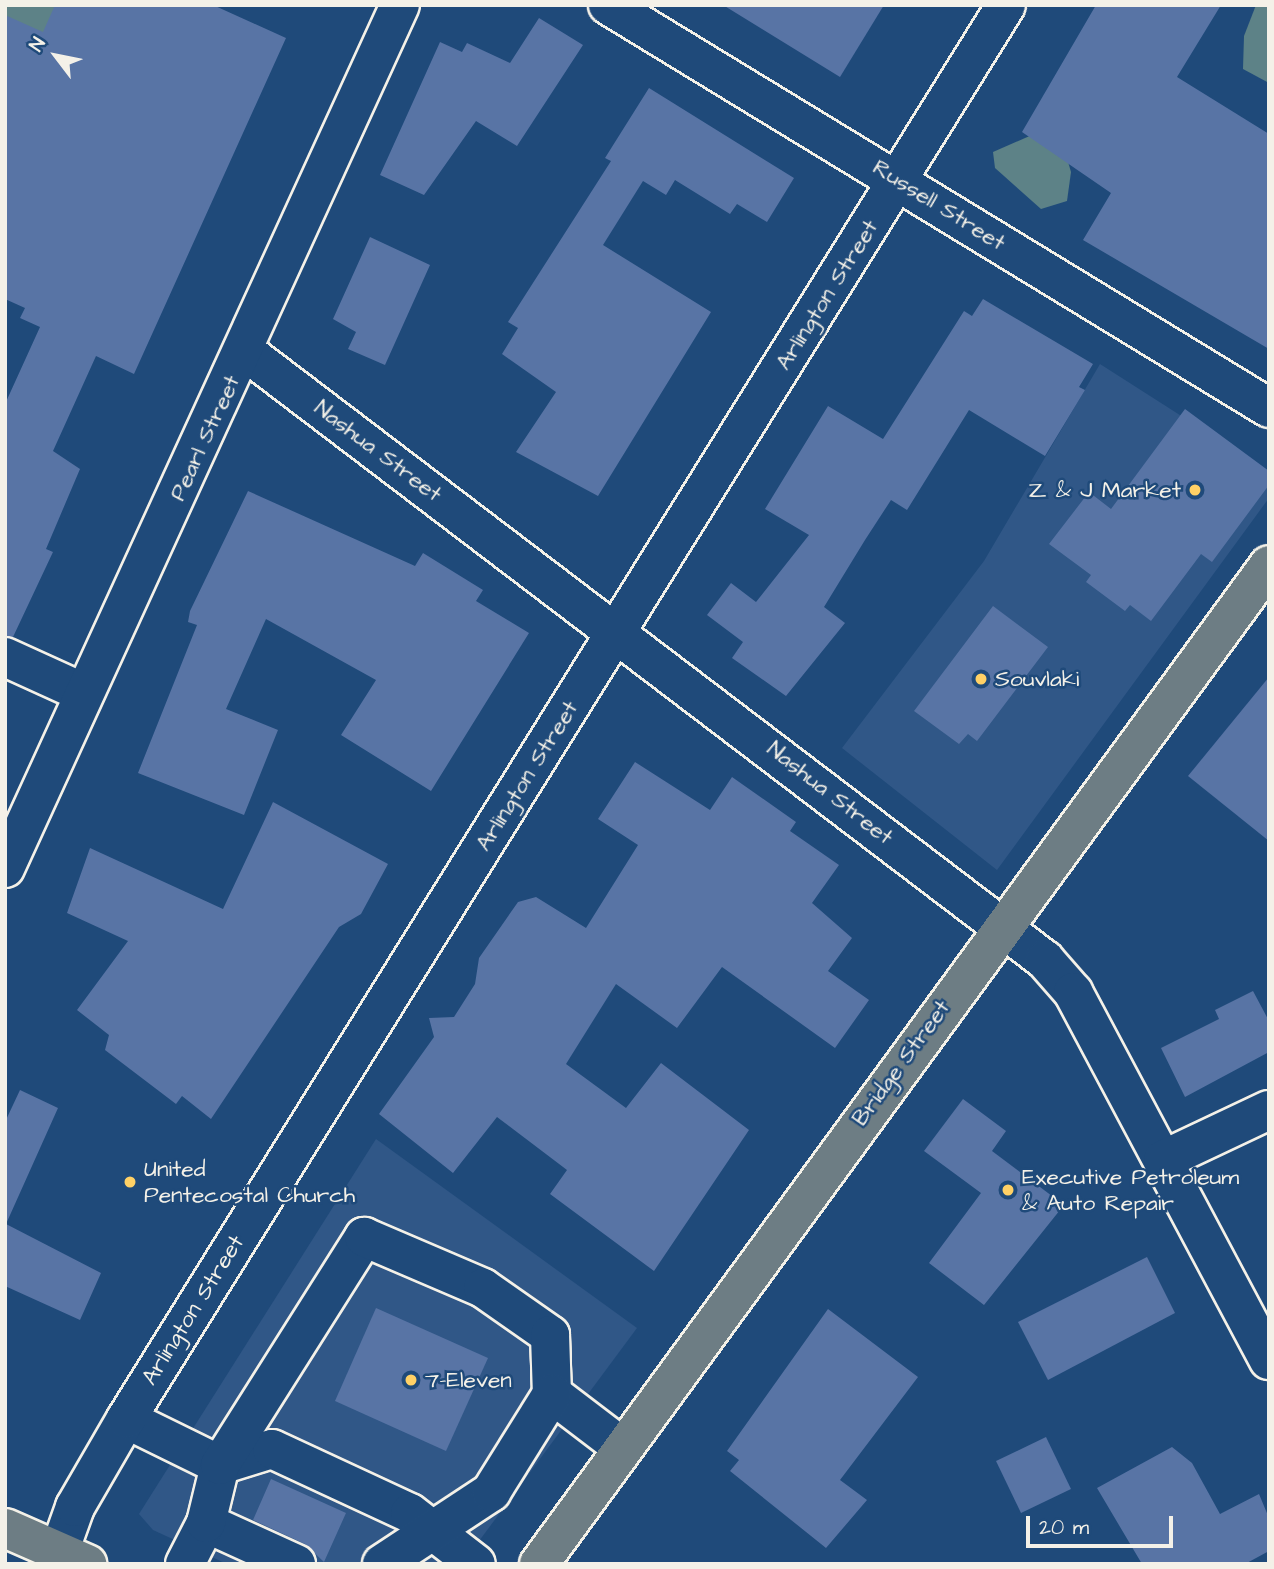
<!DOCTYPE html>
<html>
<head>
<meta charset="utf-8">
<style>
  body { margin:0 }
  #map { position:relative; width:1274px; height:1569px; overflow:hidden; background:#1f4a7a; font-family:"Architects Daughter",sans-serif }
  div>[style] { position:absolute }
  [style*='--x'] { left:calc(var(--x)*1px); top:calc(var(--y)*1px); width:calc(var(--w)*1px); rotate:calc(var(--a)*1deg) }
  .built>* { inset:0; background:#305787 }
  .green>* { inset:0; background:#5d8287 }
  .building>* { inset:0; background:#5874a5 }
  .roads { filter:drop-shadow(2px 0 #f4f1e8) drop-shadow(-2px 0 #f4f1e8) drop-shadow(0 2px #f4f1e8) drop-shadow(0 -2px #f4f1e8) }
  .minor>* { height:38px; margin:-19px; padding:0 19px; transform-origin:19px; border-radius:19px; background:#1f4a7a }
  .major>* { height:38px; margin:-19px; padding:0 19px; transform-origin:19px; border-radius:19px; background:#6d7d84 }
  .dots>* { width:19px; height:19px; translate:-50% -50%; box-sizing:border-box; border:4px solid #1f4a7a; border-radius:50% }
  span { translate:-50% -50%; white-space:nowrap; text-align:center; line-height:1.15; -webkit-text-stroke:5px #1f4a7a; paint-order:stroke }
  .street-label { font-size:23px; color:#f4f1e8 }
  .poi-label { font-size:23px; color:#f4f1e8 }
  .right { translate:-100% -50%; text-align:right }
  .left { translate:0 -50%; text-align:left }
  .frame { position:absolute; inset:0; border:7px solid #f4f1e8; pointer-events:none }
  .north { position:absolute; left:21px; top:21px; width:70px; height:70px; -webkit-text-stroke:5px #1f4a7a; paint-order:stroke; rotate:302deg; font-size:19px; font-weight:700; line-height:28px; text-align:center; color:#f4f1e8 }
  .north::after { content:''; display:block; margin:auto; width:24px; height:32px; background:#f4f1e8; clip-path:polygon(50% 0,100% 100%,50% 72%,0 100%) }
  .scale { position:absolute; left:1026px; top:1516px; width:147px; height:32px; box-sizing:border-box; border:4px solid #f4f1e8; border-top:0; padding-left:9px; font-size:21px; line-height:24px; white-space:nowrap; color:#f4f1e8; -webkit-text-stroke:5px #1f4a7a; paint-order:stroke }
</style>
</head>
<body>
<div id="map">
  <div class="built">
    <div style="clip-path:polygon(1100px 364px,1269px 472px,1269px 498px,997px 870px,842px 748px,984px 561px)"></div>
    <div style="clip-path:polygon(376px 1139px,637px 1328px,462px 1564px,227px 1564px,153px 1530px,139px 1514px)"></div>
  </div>
  <div class="green">
    <div style="clip-path:polygon(5px 5px,55px 5px,60px 32px,5px 112px)"></div>
    <div style="clip-path:polygon(1256px 5px,1269px 5px,1269px 83px,1243px 69px,1244px 36px)"></div>
    <div style="clip-path:polygon(1041px 131px,1064px 148px,1071px 172px,1067px 201px,1041px 209px,995px 168px,993px 152px)"></div>
  </div>
  <div class="building">
    <div style="clip-path:polygon(55px 5px,213px 5px,286px 38px,134px 374px,96px 356px,53px 451px,80px 469px,46px 549px,53px 552px,13px 637px,5px 636px,5px 404px,40px 327px,20px 318px,25px 308px,5px 299px,5px 15px,43px 32px)"></div>
    <div style="clip-path:polygon(723px 5px,884px 5px,840px 77px)"></div>
    <div style="clip-path:polygon(1096px 5px,1221px 5px,1177px 77px,1269px 134px,1269px 349px,1083px 240px,1111px 193px,1022px 132px)"></div>
    <div style="clip-path:polygon(539px 18px,583px 45px,517px 146px,476px 121px,424px 195px,380px 175px,440px 42px,462px 52px,467px 43px,510px 63px)"></div>
    <div style="clip-path:polygon(649px 88px,794px 178px,767px 222px,737px 204px,730px 214px,675px 180px,666px 195px,643px 181px,603px 245px,711px 312px,598px 496px,516px 452px,556px 392px,502px 354px,518px 328px,508px 322px,611px 161px,605px 158px)"></div>
    <div style="clip-path:polygon(370px 237px,430px 265px,385px 365px,348px 349px,356px 332px,333px 319px)"></div>
    <div style="clip-path:polygon(983px 299px,1093px 364px,1079px 387px,1085px 390px,1045px 456px,969px 410px,907px 510px,891px 500px,865px 540px,824px 607px,845px 623px,786px 696px,732px 658px,743px 642px,707px 615px,731px 583px,756px 602px,809px 535px,765px 509px,828px 406px,883px 439px,964px 311px,972px 316px)"></div>
    <div style="clip-path:polygon(1185px 409px,1269px 471px,1269px 485px,1212px 562px,1201px 554px,1151px 621px,1130px 605px,1125px 611px,1086px 582px,1091px 575px,1049px 544px,1089px 492px,1111px 509px)"></div>
    <div style="clip-path:polygon(248px 491px,415px 566px,423px 553px,483px 590px,476px 601px,529px 633px,431px 791px,341px 735px,376px 680px,266px 619px,226px 709px,278px 730px,244px 815px,138px 773px,197px 625px,188px 622px,190px 611px)"></div>
    <div style="clip-path:polygon(993px 606px,1048px 647px,977px 741px,968px 734px,959px 744px,914px 711px)"></div>
    <div style="clip-path:polygon(1269px 677px,1269px 841px,1188px 776px)"></div>
    <div style="clip-path:polygon(635px 762px,710px 810px,732px 777px,796px 822px,790px 831px,839px 865px,812px 903px,852px 938px,828px 971px,869px 1000px,835px 1048px,722px 967px,677px 1028px,616px 984px,566px 1064px,626px 1108px,661px 1063px,749px 1130px,654px 1271px,550px 1194px,567px 1170px,497px 1117px,453px 1173px,379px 1114px,434px 1037px,429px 1018px,454px 1017px,475px 984px,479px 958px,518px 902px,536px 897px,586px 928px,638px 845px,598px 819px)"></div>
    <div style="clip-path:polygon(273px 802px,388px 864px,361px 914px,339px 927px,211px 1119px,182px 1096px,176px 1104px,105px 1050px,109px 1035px,77px 1010px,128px 941px,67px 913px,90px 848px,223px 909px)"></div>
    <div style="clip-path:polygon(1253px 991px,1269px 1021px,1269px 1052px,1185px 1097px,1161px 1048px,1219px 1019px,1215px 1010px)"></div>
    <div style="clip-path:polygon(20px 1090px,58px 1108px,6px 1224px,101px 1273px,80px 1320px,5px 1286px,5px 1122px)"></div>
    <div style="clip-path:polygon(963px 1099px,1006px 1131px,992px 1151px,1064px 1205px,984px 1305px,929px 1263px,981px 1193px,924px 1151px)"></div>
    <div style="clip-path:polygon(1147px 1257px,1175px 1313px,1048px 1380px,1018px 1322px)"></div>
    <div style="clip-path:polygon(376px 1308px,488px 1358px,446px 1451px,335px 1401px)"></div>
    <div style="clip-path:polygon(828px 1309px,918px 1377px,840px 1480px,867px 1500px,826px 1548px,730px 1471px,739px 1460px,727px 1451px)"></div>
    <div style="clip-path:polygon(1046px 1437px,1071px 1489px,1021px 1513px,996px 1461px)"></div>
    <div style="clip-path:polygon(1172px 1447px,1192px 1463px,1220px 1514px,1259px 1494px,1269px 1518px,1269px 1551px,1245px 1564px,1142px 1564px,1097px 1488px)"></div>
    <div style="clip-path:polygon(271px 1479px,346px 1513px,324px 1562px,305px 1544px,253px 1520px)"></div>
  </div>
  <div class="roads">
    <div class="minor">
      <div style="--x:608;--y:5;--w:774;--a:31.37"></div>
      <div style="--x:246;--y:352;--w:1004;--a:37.27"></div>
      <div style="--x:1045;--y:960;--w:43;--a:48.8"></div>
      <div style="--x:1073;--y:992;--w:417;--a:62"></div>
      <div style="--x:5;--y:657;--w:87;--a:24.5"></div>
      <div style="--x:5;--y:868;--w:949;--a:-65.41"></div>
      <div style="--x:1163;--y:1160;--w:117;--a:-25.3"></div>
      <div style="--x:126;--y:1419;--w:105;--a:26.1"></div>
      <div style="--x:220;--y:1465;--w:54;--a:-17.1"></div>
      <div style="--x:272;--y:1449;--w:152;--a:24.9"></div>
      <div style="--x:410;--y:1513;--w:83;--a:37.7"></div>
      <div style="--x:206;--y:1523;--w:99;--a:24.5"></div>
      <div style="--x:59;--y:1552;--w:48;--a:-70.4"></div>
      <div style="--x:75;--y:1507;--w:102;--a:-59.9"></div>
      <div style="--x:126;--y:1419;--w:1665;--a:-58.1"></div>
      <div style="--x:185;--y:1564;--w:46;--a:-62.9"></div>
      <div style="--x:206;--y:1523;--w:60;--a:-76.4"></div>
      <div style="--x:220;--y:1465;--w:270;--a:-57.7"></div>
      <div style="--x:364;--y:1237;--w:129;--a:23.2"></div>
      <div style="--x:483;--y:1288;--w:82;--a:35"></div>
      <div style="--x:550;--y:1335;--w:59;--a:88.1"></div>
      <div style="--x:552;--y:1394;--w:89;--a:37.3"></div>
      <div style="--x:382;--y:1564;--w:131;--a:-33.4"></div>
      <div style="--x:491;--y:1492;--w:115;--a:-58.1"></div>
    </div>
    <div class="major">
      <div style="--x:5;--y:1528;--w:90;--a:23.7"></div>
      <div style="--x:539;--y:1564;--w:1237;--a:-53.84"></div>
    </div>
  </div>
  <div class="dots">
    <div style="left:1195px;top:490px;background:#ffd166"></div>
    <div style="left:981px;top:679px;background:#ffd166"></div>
    <div style="left:130px;top:1182px;background:#ffd166"></div>
    <div style="left:1008px;top:1190px;background:#ffd166"></div>
    <div style="left:411px;top:1380px;background:#ffd166"></div>
  </div>
  <div class="street-label">
    <span style="left:939px;top:205px;rotate:32deg">Russell Street</span>
    <span style="left:827px;top:295px;rotate:-58deg">Arlington Street</span>
    <span style="left:205px;top:438px;rotate:-65deg">Pearl Street</span>
    <span style="left:378px;top:451px;rotate:37deg">Nashua Street</span>
    <span style="left:527px;top:776px;rotate:-58deg">Arlington Street</span>
    <span style="left:830px;top:793px;rotate:38deg">Nashua Street</span>
    <span style="left:901px;top:1063px;rotate:-54deg">Bridge Street</span>
    <span style="left:193px;top:1310px;rotate:-58deg">Arlington Street</span>
  </div>
  <div class="poi-label">
    <span class="right" style="left:1181px;top:490px">Z &amp; J Market</span>
    <span class="left" style="left:995px;top:679px">Souvlaki</span>
    <span class="left" style="left:144px;top:1182px">United<br>Pentecostal Church</span>
    <span class="left" style="left:1022px;top:1190px">Executive Petroleum<br>&amp; Auto Repair</span>
    <span class="left" style="left:425px;top:1380px">7-Eleven</span>
  </div>
  <div class="frame"></div>
  <div class="north">N</div>
  <div class="scale">20 m</div>
</div>
</body>
</html>
